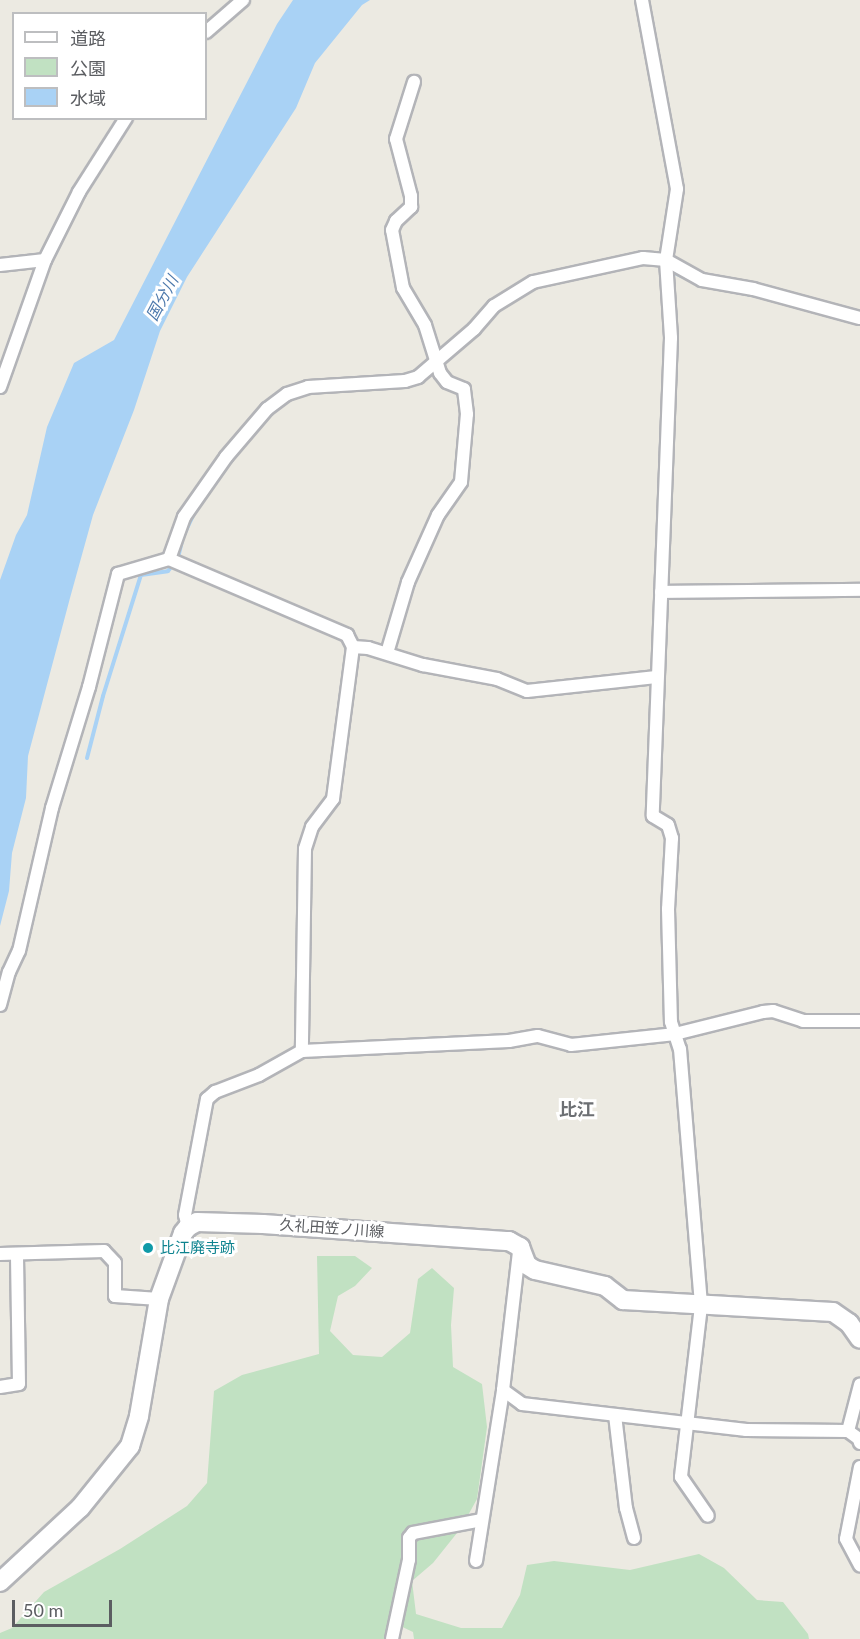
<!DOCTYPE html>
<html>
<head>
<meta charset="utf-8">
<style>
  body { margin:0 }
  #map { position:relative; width:860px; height:1639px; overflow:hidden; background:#eceae2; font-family:Lato,"Noto Sans JP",sans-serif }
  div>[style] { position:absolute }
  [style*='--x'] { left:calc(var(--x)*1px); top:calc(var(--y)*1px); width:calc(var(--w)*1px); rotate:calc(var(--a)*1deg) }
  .green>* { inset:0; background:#c1e1c2 }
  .water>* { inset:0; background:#a9d2f5 }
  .stream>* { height:4px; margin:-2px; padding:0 2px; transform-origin:2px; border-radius:2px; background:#a9d2f5 }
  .roads { filter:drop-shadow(2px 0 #b3b4b8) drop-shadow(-2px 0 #b3b4b8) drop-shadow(0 2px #b3b4b8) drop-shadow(0 -2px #b3b4b8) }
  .minor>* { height:12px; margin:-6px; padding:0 6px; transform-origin:6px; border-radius:6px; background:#fff }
  .secondary>* { height:18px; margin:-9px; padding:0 9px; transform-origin:9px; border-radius:9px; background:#fff }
  .dots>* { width:16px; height:16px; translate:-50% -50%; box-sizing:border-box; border:3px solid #fff; border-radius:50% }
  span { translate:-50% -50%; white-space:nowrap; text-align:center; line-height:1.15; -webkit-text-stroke:6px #fff; paint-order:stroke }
  .street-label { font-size:15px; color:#5b5d61 }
  .culture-label { font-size:15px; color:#0d838f }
  .left { translate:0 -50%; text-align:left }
  .water-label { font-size:16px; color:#4d79ac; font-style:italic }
  .quarter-label { font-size:18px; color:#6c6f73; font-weight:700 }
  .legend { position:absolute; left:12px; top:12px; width:195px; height:108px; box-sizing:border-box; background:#fff; border:2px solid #bdbec0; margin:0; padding:8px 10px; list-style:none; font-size:18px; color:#5b5d61 }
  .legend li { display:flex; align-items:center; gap:12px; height:30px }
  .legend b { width:30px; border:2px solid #bdbec0 }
  .scale { position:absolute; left:12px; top:1600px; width:100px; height:27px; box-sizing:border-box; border:3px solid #5b5d61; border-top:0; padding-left:8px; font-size:18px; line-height:21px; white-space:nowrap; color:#5b5d61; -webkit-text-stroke:4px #fff; paint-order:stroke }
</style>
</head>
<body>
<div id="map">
  <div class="green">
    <div style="clip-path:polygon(317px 1256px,355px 1256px,372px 1268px,355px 1286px,338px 1296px,330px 1331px,353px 1355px,382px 1357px,410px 1333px,418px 1279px,432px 1268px,454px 1288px,451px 1325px,453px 1367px,482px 1384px,487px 1427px,477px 1499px,461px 1528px,433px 1563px,412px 1581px,416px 1614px,461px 1628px,502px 1628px,520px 1595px,527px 1565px,554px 1561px,630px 1570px,699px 1554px,724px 1568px,757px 1600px,783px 1602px,808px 1634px,809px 1639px,414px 1639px,413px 1632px,394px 1623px,385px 1639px,0 1639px,0 1633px,12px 1628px,44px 1592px,120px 1549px,187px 1506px,207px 1483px,214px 1391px,242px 1375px,319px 1354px)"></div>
  </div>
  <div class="water">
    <div style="clip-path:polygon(293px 0,370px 0,362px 5px,315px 63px,296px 108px,187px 277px,160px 331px,134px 410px,93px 515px,70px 598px,28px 756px,26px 798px,12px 853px,9px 891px,0 926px,0 580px,16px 535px,27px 515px,47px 427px,74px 363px,114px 340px,277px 24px)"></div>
  </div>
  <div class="stream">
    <div style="--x:670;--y:271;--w:35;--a:24"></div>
    <div style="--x:721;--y:289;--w:38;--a:11"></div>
    <div style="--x:768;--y:299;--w:82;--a:14.9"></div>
    <div style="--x:87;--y:758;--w:64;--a:-75.5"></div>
    <div style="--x:103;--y:696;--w:127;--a:-72.6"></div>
    <div style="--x:141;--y:575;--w:27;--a:-8"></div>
    <div style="--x:168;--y:571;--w:16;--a:-52"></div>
    <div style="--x:178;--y:558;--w:22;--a:-77"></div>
    <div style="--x:183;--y:537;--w:29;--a:-65"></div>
  </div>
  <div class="roads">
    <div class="minor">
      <div style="--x:642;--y:0;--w:192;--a:79.5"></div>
      <div style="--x:677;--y:189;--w:72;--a:98.8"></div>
      <div style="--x:666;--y:260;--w:78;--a:86.3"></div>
      <div style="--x:671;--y:338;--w:478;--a:92.2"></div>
      <div style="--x:653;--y:816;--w:17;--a:31"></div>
      <div style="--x:668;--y:825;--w:14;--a:73"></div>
      <div style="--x:672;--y:838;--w:71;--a:93.2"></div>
      <div style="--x:668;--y:909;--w:113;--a:88.5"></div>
      <div style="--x:671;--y:1022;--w:28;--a:72"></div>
      <div style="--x:680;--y:1049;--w:258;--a:85.3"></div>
      <div style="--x:701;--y:1306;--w:172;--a:96.7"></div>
      <div style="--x:681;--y:1477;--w:47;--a:55.3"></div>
      <div style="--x:206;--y:32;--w:49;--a:-40.9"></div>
      <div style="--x:0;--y:265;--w:45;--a:-6.3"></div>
      <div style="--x:0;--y:387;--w:135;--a:-70.5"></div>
      <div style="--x:45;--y:260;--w:76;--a:-63.4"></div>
      <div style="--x:79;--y:192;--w:88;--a:-57.6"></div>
      <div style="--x:169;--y:559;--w:194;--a:23.1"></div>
      <div style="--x:347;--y:635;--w:13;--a:63"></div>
      <div style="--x:353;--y:647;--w:153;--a:97.5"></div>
      <div style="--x:333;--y:799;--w:35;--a:127"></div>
      <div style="--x:312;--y:827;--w:23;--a:108"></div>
      <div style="--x:305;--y:849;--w:202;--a:90.9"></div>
      <div style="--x:661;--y:592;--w:199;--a:-0.6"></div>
      <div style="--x:353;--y:647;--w:15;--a:4"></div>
      <div style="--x:368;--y:648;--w:58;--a:17.2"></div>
      <div style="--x:423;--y:665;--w:75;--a:10.7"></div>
      <div style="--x:497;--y:679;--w:32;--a:22"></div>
      <div style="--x:527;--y:691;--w:130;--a:-6.2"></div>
      <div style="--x:387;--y:653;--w:74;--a:-73.5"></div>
      <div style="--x:408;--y:582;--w:73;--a:-65.9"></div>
      <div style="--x:438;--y:515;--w:40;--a:-55.1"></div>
      <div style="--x:461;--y:482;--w:68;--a:-85"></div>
      <div style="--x:467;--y:414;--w:25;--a:-97"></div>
      <div style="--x:464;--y:389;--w:18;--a:-158"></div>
      <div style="--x:447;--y:382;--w:11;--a:-128"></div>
      <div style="--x:440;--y:373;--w:50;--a:-107.4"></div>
      <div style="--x:425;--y:325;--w:43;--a:-120.7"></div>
      <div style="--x:403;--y:288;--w:59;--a:-100.7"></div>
      <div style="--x:392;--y:230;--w:10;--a:-66"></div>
      <div style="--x:396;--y:221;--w:21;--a:-43"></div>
      <div style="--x:411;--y:207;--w:11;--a:-90"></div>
      <div style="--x:411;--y:196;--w:59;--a:-104.7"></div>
      <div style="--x:396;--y:139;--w:60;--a:-72.5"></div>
      <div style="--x:0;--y:1005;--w:34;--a:-75"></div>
      <div style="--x:9;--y:972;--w:23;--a:-65"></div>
      <div style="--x:19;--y:951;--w:147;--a:-77"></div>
      <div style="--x:52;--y:808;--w:127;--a:-73"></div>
      <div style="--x:89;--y:687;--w:117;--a:-75.6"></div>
      <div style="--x:118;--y:574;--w:53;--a:-16.4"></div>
      <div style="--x:169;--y:559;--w:45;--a:-70.3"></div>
      <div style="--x:184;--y:517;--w:73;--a:-55"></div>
      <div style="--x:226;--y:457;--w:63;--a:-49.5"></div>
      <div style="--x:267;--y:409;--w:25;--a:-37"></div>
      <div style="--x:287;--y:394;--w:22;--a:-18"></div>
      <div style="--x:308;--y:387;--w:97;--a:-3.5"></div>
      <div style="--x:405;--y:381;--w:14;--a:-17"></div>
      <div style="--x:418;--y:377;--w:74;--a:-40.6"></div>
      <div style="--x:474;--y:329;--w:30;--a:-49"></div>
      <div style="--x:494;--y:306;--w:46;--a:-31.6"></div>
      <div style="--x:533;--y:282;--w:113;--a:-12.3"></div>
      <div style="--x:643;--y:258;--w:23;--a:5"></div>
      <div style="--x:666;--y:260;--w:41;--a:29.1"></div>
      <div style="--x:702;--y:280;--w:52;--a:10"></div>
      <div style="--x:753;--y:289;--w:111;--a:15.2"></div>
      <div style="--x:188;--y:1227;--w:12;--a:-104"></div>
      <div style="--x:185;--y:1215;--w:118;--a:-79.3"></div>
      <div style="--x:207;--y:1099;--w:11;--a:-41"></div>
      <div style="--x:215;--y:1092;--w:47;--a:-21.1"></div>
      <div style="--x:259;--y:1075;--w:49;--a:-29.2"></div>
      <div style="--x:302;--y:1051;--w:207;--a:-2.8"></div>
      <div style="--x:509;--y:1041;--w:29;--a:-10"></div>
      <div style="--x:538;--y:1036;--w:34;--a:15"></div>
      <div style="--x:571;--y:1045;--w:105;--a:-6"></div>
      <div style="--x:675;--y:1034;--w:91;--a:-14"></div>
      <div style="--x:763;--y:1012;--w:10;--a:-6"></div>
      <div style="--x:773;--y:1011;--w:32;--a:18"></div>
      <div style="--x:803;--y:1021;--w:57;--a:0"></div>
      <div style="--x:0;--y:1254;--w:104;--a:-1.7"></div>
      <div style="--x:104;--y:1251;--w:16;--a:47"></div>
      <div style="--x:115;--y:1263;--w:33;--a:90"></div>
      <div style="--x:115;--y:1296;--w:44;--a:3.9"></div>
      <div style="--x:0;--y:1387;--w:19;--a:-9"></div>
      <div style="--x:19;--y:1384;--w:130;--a:-90.9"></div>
      <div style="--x:503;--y:1390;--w:24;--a:36"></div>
      <div style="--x:522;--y:1404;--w:226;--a:6.6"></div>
      <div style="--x:746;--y:1430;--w:102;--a:0.6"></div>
      <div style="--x:848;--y:1431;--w:48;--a:-75.4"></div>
      <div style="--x:615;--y:1415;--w:94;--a:83.3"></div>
      <div style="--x:626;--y:1508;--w:31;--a:75"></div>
      <div style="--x:848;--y:1431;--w:14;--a:36"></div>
      <div style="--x:859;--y:1439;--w:4;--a:76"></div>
      <div style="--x:860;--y:1467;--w:73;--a:101"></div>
      <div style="--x:846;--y:1539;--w:30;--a:62"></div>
      <div style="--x:476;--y:1561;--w:173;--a:-81"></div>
      <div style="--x:503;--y:1390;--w:140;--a:-83.4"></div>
      <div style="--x:392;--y:1639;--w:81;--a:-77.9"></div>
      <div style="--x:409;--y:1560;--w:22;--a:-90"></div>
      <div style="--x:409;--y:1538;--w:6;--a:-51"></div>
      <div style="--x:413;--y:1533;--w:70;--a:-10.7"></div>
    </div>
    <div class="secondary">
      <div style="--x:0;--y:1582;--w:109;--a:-42.8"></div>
      <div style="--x:80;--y:1508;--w:80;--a:-51.1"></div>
      <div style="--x:130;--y:1446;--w:31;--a:-73"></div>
      <div style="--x:139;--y:1416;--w:119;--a:-80.3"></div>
      <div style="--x:159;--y:1299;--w:70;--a:-70"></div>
      <div style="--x:183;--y:1233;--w:8;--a:-50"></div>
      <div style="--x:188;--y:1227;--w:10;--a:-29"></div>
      <div style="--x:197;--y:1222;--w:66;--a:1.7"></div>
      <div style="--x:263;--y:1224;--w:247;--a:4"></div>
      <div style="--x:509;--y:1241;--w:13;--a:29"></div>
      <div style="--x:520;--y:1247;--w:19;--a:69"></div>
      <div style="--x:527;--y:1265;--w:9;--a:32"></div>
      <div style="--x:535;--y:1270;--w:72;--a:12.9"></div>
      <div style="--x:605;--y:1286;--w:23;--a:38"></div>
      <div style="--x:623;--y:1300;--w:210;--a:3.3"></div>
      <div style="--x:833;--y:1312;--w:19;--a:35"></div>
      <div style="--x:849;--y:1323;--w:19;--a:55"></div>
    </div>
  </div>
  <div class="dots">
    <div style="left:148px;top:1248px;background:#0f9aa8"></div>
  </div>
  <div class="street-label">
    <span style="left:332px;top:1228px;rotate:4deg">久礼田笠ノ川線</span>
  </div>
  <div class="culture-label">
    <span class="left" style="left:160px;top:1248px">比江廃寺跡</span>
  </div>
  <div class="water-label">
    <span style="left:162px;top:298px;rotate:-62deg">国分川</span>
  </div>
  <div class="quarter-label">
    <span style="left:577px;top:1109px">比江</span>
  </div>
  <ul class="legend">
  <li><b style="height:8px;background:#fff"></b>道路</li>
  <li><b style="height:16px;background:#c1e1c2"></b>公園</li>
  <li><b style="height:16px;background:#a9d2f5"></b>水域</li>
  </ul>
  <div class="scale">50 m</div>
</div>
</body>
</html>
